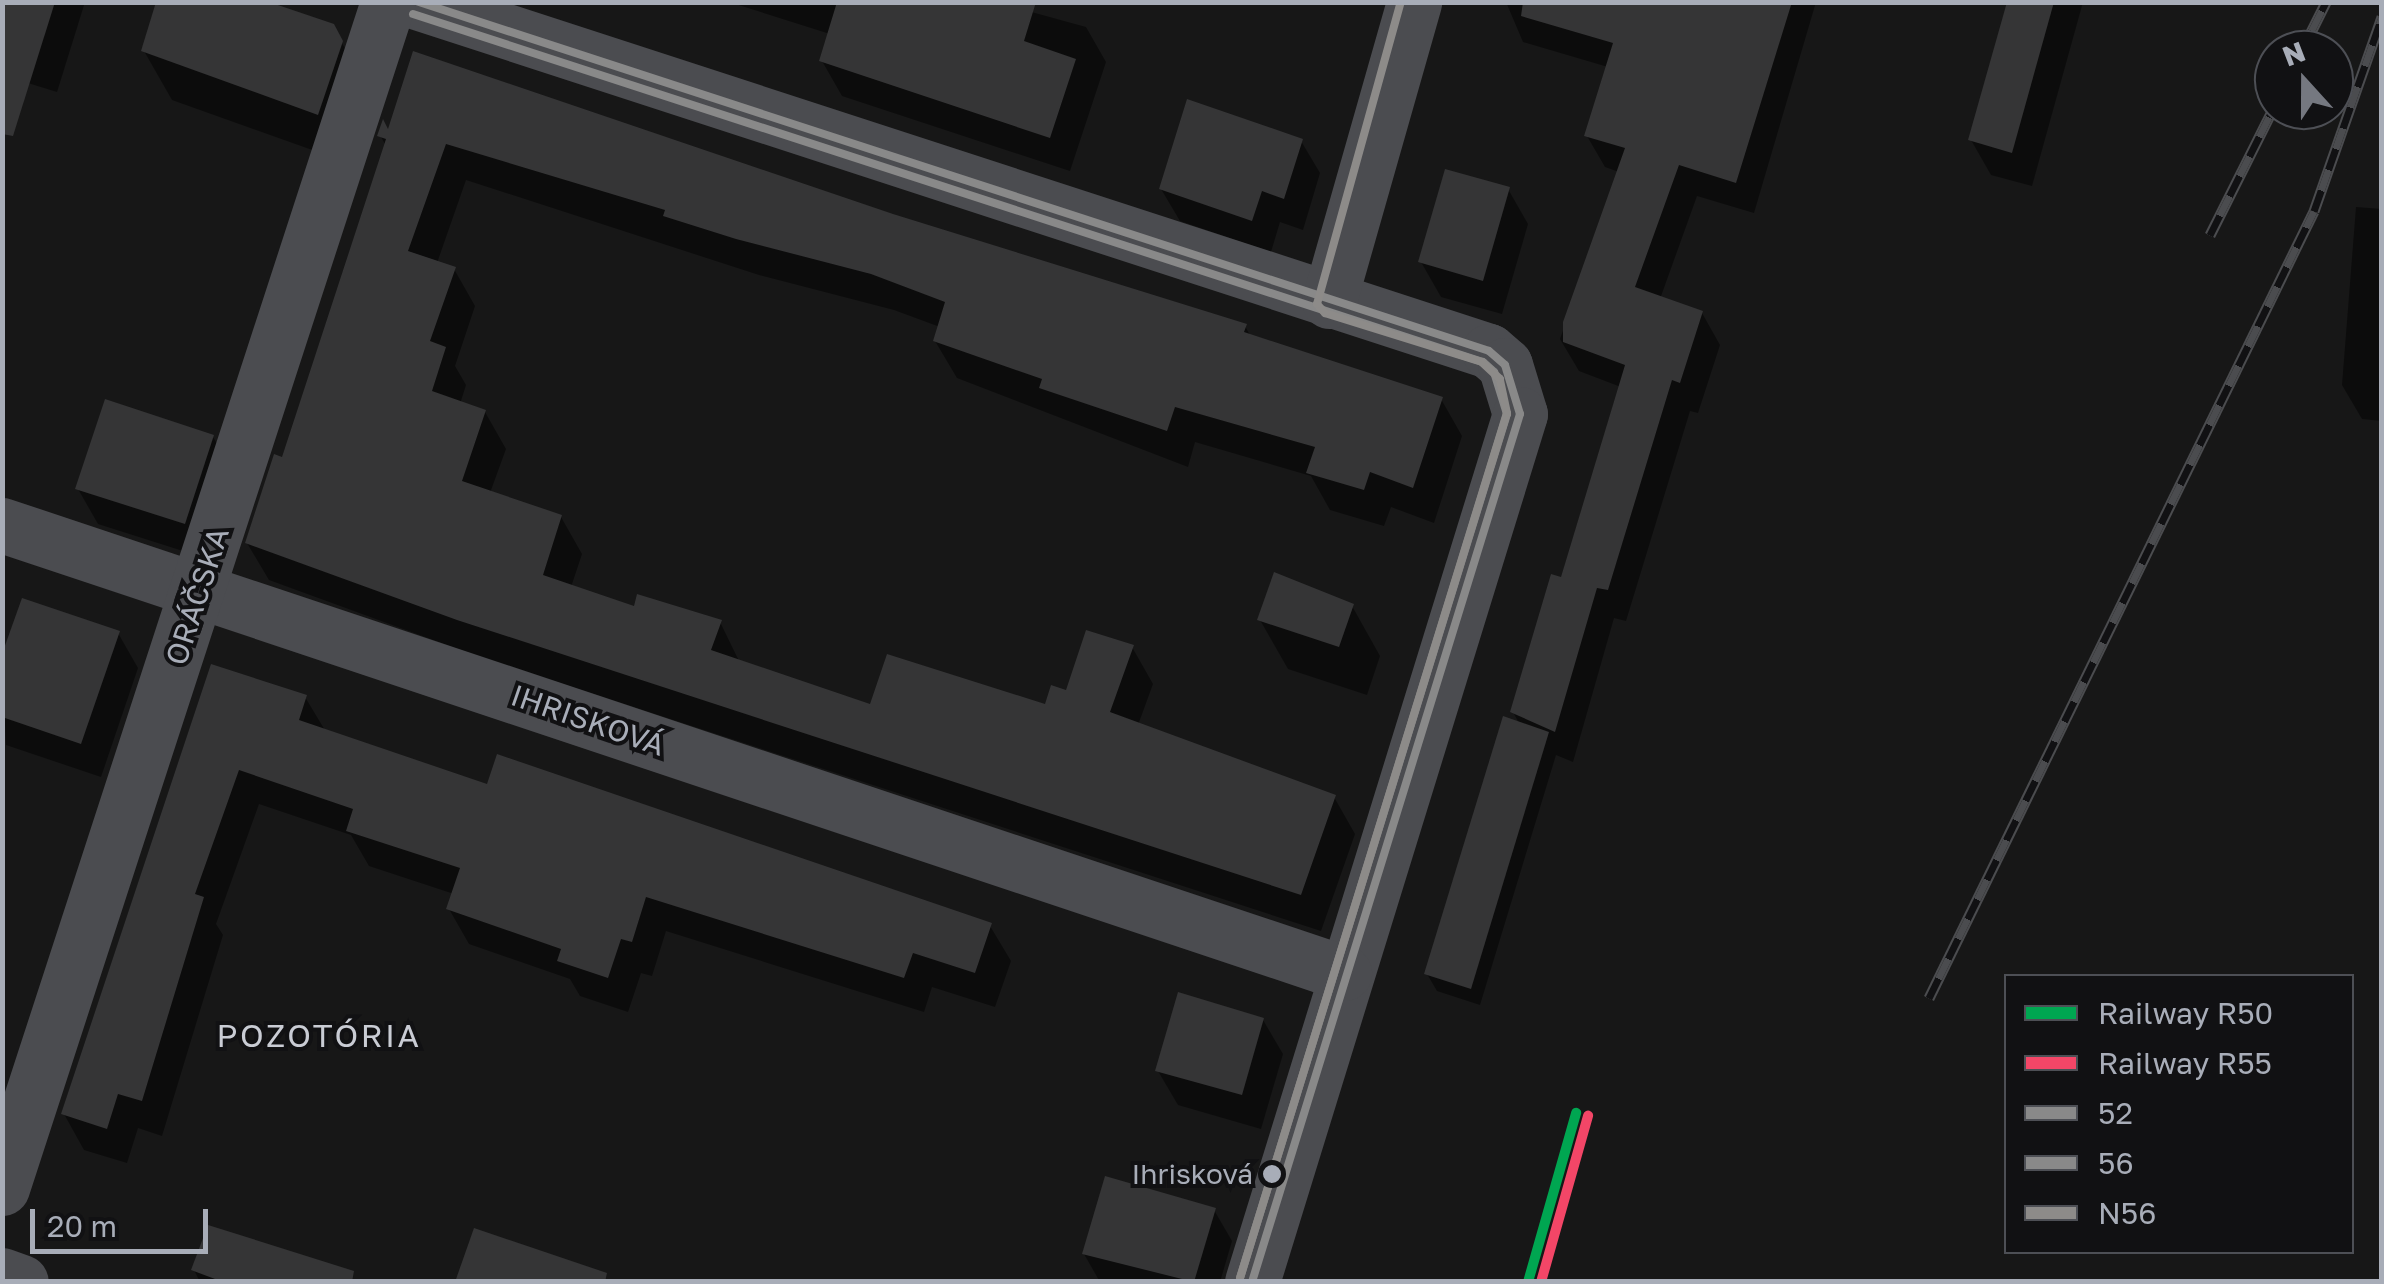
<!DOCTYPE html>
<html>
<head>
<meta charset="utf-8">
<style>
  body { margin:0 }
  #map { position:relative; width:2384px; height:1284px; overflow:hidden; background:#171717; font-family:"Golos Text",sans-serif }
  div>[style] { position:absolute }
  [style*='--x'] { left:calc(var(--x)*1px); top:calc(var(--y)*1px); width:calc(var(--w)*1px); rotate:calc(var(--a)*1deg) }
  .shadow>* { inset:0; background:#0007 }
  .building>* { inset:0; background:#353536 }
  .street>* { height:55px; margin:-27.5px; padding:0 27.5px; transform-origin:27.5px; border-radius:27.5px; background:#4b4c50 }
  .rail>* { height:11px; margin-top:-5.5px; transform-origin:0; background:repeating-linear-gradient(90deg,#111113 0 22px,#4b4c4f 0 44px); box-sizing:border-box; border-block:2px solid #4b4c4f }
  .bus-1>* { height:8px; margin:-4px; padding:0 4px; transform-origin:4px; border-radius:4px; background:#898989 }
  .bus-2>* { height:8px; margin:-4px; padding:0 4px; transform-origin:4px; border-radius:4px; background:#898989 }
  .bus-3>* { height:8px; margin:-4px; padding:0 4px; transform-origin:4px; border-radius:4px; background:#8d8b89 }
  .rail-1>* { height:10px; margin:-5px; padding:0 5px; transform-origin:5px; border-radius:5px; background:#00a651 }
  .rail-2>* { height:10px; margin:-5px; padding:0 5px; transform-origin:5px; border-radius:5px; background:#f34667 }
  .dots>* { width:28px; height:28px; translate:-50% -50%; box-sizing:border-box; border:5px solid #111113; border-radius:50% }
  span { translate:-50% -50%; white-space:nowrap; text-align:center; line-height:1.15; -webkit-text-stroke:8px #111113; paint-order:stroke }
  .bus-label { font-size:28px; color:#a8adb8 }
  .right { translate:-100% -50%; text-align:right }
  .street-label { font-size:30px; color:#a8adb8 }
  .neighbourhood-label { font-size:32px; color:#c9ccd4; letter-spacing:2.5px }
  .frame { position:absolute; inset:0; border:5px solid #a8adb8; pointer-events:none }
  .legend { position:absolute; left:2004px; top:974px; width:350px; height:280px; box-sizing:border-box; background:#111113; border:2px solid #4d4f55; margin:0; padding:12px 18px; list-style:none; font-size:30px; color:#a8adb8 }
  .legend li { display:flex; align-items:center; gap:20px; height:50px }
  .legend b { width:50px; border:2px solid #4d4f55 }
  .north { position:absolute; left:2254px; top:30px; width:100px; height:100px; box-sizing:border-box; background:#111113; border:2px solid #4d4f55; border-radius:50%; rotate:339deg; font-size:28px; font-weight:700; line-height:40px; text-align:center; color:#a8adb8 }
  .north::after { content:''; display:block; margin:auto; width:35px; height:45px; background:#757880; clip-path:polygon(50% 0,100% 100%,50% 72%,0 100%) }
  .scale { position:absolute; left:30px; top:1209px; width:178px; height:45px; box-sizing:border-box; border:5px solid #a8adb8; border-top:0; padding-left:12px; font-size:30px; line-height:35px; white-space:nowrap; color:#a8adb8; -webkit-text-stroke:8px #111113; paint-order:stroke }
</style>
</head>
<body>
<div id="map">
  <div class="shadow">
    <div style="clip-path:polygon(2px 2px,85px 2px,57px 92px,2px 75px)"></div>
    <div style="clip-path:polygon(729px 2px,995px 2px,1086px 27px,1106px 62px,1070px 171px,842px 96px,822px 61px,830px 34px)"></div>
    <div style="clip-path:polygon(1506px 2px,1816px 2px,1754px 213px,1697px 196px,1660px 299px,1702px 313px,1720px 345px,1698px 413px,1690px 411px,1626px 621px,1614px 618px,1573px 762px,1556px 755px,1480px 1005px,1437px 991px,1427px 974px,1520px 725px,1513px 712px,1562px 580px,1621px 387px,1579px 371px,1560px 339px,1619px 172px,1605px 167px,1587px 136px,1608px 67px,1523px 42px)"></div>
    <div style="clip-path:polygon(2010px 2px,2083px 2px,2032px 186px,1991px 175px,1971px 140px)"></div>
    <div style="clip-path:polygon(332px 26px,361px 76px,346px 162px,172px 100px,144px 51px)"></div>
    <div style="clip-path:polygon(389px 134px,892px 217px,1245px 326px,1251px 337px,1441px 399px,1462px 436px,1434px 523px,1391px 507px,1384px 526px,1330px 510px,1311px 476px,1195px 442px,1188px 467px,957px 378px,935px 341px,940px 327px,894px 310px,759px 275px,466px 180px,437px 263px,454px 269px,475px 306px,455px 366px,466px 385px,460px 404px,485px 412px,506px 449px,490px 493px,561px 517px,582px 554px,571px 587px,635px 609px,720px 622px,740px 663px,872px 707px,1046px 708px,1132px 647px,1153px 684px,1138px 725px,1334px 797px,1355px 834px,1321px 931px,480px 657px,269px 580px,247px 543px,284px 460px,386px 146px,380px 135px)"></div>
    <div style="clip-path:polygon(1301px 141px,1320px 173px,1303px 230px,1280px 222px,1271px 252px,1180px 221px,1161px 189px)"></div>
    <div style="clip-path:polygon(1508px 189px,1528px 224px,1502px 314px,1441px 297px,1421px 262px)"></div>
    <div style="clip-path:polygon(2356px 207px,2382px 209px,2382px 421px,2362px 419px,2342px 385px)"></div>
    <div style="clip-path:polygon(213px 437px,233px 471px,205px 558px,98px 524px,78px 489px)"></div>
    <div style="clip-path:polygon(1352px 606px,1380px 656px,1367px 695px,1288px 669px,1260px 620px)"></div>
    <div style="clip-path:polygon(118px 633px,138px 668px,101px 777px,6px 745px,2px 662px)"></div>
    <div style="clip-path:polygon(212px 667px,305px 697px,326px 732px,489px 787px,990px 926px,1011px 961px,995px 1007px,932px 987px,924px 1012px,666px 931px,652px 976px,641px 973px,628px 1012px,580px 996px,570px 979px,469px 944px,449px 909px,454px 894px,369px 866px,351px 835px,259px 804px,216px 924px,223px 935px,162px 1136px,138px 1128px,127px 1163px,84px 1150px,64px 1114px)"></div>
    <div style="clip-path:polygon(1263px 1020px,1283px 1054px,1261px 1129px,1178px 1105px,1158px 1071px)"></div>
    <div style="clip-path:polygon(1214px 1210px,1232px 1241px,1220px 1282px,1100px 1282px,1084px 1254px)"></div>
    <div style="clip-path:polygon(194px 1270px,330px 1282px,200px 1282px)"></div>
  </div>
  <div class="building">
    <div style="clip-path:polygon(2px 2px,55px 2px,13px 136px,2px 134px)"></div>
    <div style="clip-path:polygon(156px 2px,269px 2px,334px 24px,343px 41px,318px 115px,141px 51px)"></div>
    <div style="clip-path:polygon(837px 2px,1036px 2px,1024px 41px,1076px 59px,1050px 138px,819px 61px)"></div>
    <div style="clip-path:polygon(1523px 2px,1792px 2px,1736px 183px,1679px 165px,1635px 287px,1703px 311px,1680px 383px,1672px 380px,1608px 590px,1597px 588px,1555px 732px,1510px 712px,1551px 574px,1561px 577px,1625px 365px,1563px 342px,1563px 322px,1625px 148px,1584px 136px,1613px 43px,1521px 16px)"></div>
    <div style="clip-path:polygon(2007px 2px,2054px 2px,2012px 153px,1968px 140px)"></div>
    <div style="clip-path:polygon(413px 51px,893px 214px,1247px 324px,1244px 332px,1443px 397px,1413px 488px,1370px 472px,1364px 490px,1306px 473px,1315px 447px,1175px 407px,1167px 431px,1039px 388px,1042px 379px,933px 341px,945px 302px,871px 274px,736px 239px,663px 216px,665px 210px,446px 144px,408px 251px,456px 267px,430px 341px,446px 347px,432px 391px,486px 410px,462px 481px,562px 515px,543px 575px,634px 606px,637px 594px,722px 620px,711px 650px,870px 704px,887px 654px,1045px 704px,1051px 685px,1066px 690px,1086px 630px,1134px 645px,1110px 712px,1336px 795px,1301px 895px,457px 620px,245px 543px,274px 454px,282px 457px,386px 139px,377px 136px,383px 119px,388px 129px)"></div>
    <div style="clip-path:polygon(1187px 99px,1303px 139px,1284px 199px,1262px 191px,1252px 221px,1159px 189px)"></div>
    <div style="clip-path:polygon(1445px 169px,1510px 187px,1483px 281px,1418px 262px)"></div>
    <div style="clip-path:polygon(105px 399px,214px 435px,185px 524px,75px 489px)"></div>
    <div style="clip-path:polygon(1274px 572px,1354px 604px,1339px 647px,1257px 620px)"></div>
    <div style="clip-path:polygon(22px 598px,120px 631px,81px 744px,2px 717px,2px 654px)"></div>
    <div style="clip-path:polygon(211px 664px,307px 695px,299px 720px,487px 784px,497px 754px,992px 923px,975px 973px,913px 953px,904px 978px,646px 897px,632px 942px,621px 939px,608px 978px,557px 961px,561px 949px,446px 909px,460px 868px,346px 831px,353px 809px,239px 770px,195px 894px,204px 897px,142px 1101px,118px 1094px,107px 1129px,61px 1114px)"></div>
    <div style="clip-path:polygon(1503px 716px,1549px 732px,1471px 989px,1424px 974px)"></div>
    <div style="clip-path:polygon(1178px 992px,1264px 1018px,1242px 1095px,1155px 1071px)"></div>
    <div style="clip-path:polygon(1105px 1176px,1216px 1208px,1194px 1282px,1082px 1254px)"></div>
    <div style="clip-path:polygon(208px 1225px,354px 1271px,352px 1282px,223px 1282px,191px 1270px)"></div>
    <div style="clip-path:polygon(474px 1228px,607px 1273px,605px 1282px,455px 1282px)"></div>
  </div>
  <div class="street">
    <div style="--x:417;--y:2;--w:1127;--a:18.03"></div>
    <div style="--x:1489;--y:351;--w:21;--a:41"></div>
    <div style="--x:1505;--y:365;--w:51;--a:73"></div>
    <div style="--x:1520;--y:414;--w:908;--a:107.16"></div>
    <div style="--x:1329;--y:301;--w:311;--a:-74.1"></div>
    <div style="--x:2;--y:525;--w:1415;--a:18.46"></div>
    <div style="--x:2;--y:1188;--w:1247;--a:-71.97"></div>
    <div style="--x:2;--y:1275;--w:20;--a:20"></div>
  </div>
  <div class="rail">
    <div style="--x:2302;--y:50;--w:54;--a:-63.4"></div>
    <div style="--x:2210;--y:235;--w:143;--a:-63.4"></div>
    <div style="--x:1929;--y:998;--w:876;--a:-63.93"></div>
    <div style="--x:2314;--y:211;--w:206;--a:-70.7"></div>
  </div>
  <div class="bus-1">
    <div style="--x:419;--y:2;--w:1125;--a:18.06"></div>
    <div style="--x:1489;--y:351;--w:21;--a:41"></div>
    <div style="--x:1505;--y:365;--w:51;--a:73"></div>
    <div style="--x:1520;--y:414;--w:908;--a:107.16"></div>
  </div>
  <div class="bus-2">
    <div style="--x:413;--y:14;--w:1125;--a:18.02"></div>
    <div style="--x:1483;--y:362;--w:15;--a:42"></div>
    <div style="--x:1494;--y:372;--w:44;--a:72.8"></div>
    <div style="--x:1507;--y:414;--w:904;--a:107.17"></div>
  </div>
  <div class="bus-3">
    <div style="--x:1240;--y:1278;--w:905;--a:-72.85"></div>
    <div style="--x:1507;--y:413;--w:35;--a:-102"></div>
    <div style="--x:1500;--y:379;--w:25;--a:-137"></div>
    <div style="--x:1482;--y:362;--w:164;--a:-162.7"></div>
    <div style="--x:1325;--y:313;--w:12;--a:-132"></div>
    <div style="--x:1317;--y:304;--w:313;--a:-74.5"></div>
  </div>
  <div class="rail-1">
    <div style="--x:1528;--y:1282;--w:176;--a:-74.1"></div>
  </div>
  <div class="rail-2">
    <div style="--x:1541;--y:1282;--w:173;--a:-74.2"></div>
  </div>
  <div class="dots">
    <div style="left:1272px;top:1174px;background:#a8adb8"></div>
  </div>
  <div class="bus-label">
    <span class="right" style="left:1253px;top:1174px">Ihrisková</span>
  </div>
  <div class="street-label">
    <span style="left:197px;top:596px;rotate:-72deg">ORÁČSKA</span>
    <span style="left:588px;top:720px;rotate:19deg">IHRISKOVÁ</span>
  </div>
  <div class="neighbourhood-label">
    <span style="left:319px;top:1035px">POZOTÓRIA</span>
  </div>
  <div class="frame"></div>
  <ul class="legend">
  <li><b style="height:12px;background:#00a651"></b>Railway R50</li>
  <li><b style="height:12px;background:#f34667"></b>Railway R55</li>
  <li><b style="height:12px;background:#898989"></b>52</li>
  <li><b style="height:12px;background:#898989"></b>56</li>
  <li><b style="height:12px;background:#8d8b89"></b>N56</li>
  </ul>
  <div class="north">N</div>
  <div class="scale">20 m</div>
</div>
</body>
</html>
